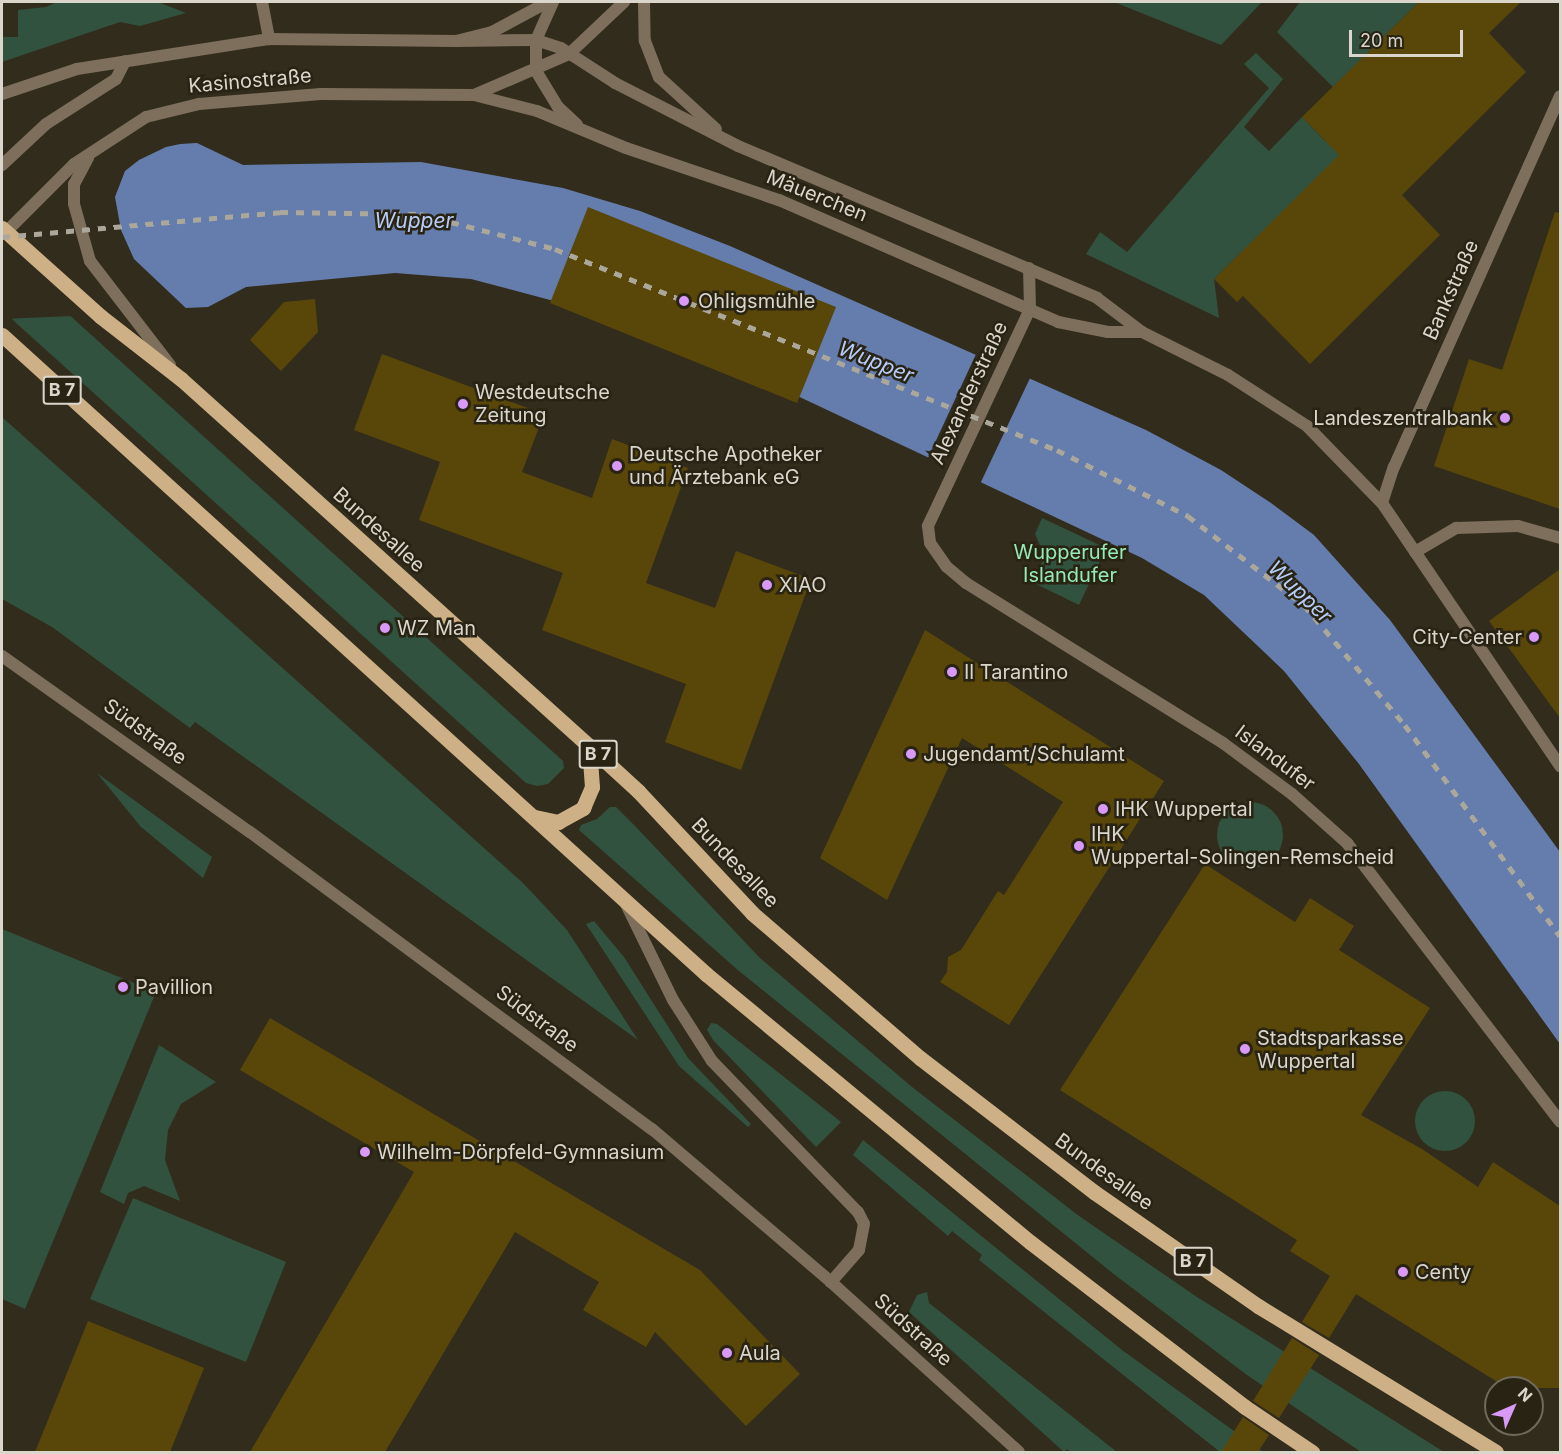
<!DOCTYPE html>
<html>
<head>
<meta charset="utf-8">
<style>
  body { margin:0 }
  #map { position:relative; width:1562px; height:1454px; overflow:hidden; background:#322c1c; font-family:Inter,sans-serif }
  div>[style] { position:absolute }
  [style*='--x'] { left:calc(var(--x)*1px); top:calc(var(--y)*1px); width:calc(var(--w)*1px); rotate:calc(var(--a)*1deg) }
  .green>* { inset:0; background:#31523e }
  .round { border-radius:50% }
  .water>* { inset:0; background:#657dac }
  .pier>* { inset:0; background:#322c1c }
  .building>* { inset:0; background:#594709 }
  .minor>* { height:12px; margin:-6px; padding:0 6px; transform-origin:6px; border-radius:6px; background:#7d6f5b }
  .tertiary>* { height:12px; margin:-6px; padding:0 6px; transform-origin:6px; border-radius:6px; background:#7d6f5b }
  .primary>* { height:15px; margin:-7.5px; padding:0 7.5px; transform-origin:7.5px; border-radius:7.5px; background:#ceb086 }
  .rail>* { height:4.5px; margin-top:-2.25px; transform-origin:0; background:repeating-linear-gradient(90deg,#aba79b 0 8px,transparent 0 16px) }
  .dots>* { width:16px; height:16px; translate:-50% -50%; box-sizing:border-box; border:3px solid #282312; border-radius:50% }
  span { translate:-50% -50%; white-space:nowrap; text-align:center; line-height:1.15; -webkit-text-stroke:5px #282312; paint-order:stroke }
  .shield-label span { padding:2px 4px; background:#282312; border:2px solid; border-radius:4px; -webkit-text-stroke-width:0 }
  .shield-label { font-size:18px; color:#dad6cc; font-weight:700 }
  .street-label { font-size:20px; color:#dad6cc }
  .poi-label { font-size:20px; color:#dad6cc }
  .left { translate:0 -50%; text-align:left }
  .right { translate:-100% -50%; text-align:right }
  .park-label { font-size:20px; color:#95eab7 }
  .water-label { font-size:21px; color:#b7cef9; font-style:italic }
  .frame { position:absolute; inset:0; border:3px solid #dad6cc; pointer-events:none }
  .north { position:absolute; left:1484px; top:1376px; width:60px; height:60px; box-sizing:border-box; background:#282312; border:2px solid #6f6b5c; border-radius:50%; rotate:45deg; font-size:16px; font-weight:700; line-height:24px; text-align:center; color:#dad6cc }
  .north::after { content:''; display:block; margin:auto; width:21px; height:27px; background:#d99af7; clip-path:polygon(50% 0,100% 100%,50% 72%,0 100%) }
  .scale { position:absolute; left:1349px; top:30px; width:114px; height:27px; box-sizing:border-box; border:3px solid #dad6cc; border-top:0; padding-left:8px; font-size:18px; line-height:21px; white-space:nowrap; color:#dad6cc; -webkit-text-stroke:4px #282312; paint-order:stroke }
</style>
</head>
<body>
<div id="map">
  <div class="green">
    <div style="clip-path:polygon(57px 2px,158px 2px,186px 13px,140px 26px,120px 22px,2px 62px,2px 37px,18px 37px,18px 10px,46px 7px)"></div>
    <div style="clip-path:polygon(1114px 2px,1262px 2px,1221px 45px)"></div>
    <div style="clip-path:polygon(1300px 2px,1419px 2px,1333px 87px,1277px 32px)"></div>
    <div style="clip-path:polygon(1256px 53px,1283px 79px,1244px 127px,1269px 151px,1302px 117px,1324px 140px,1345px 150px,1214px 279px,1219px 318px,1086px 254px,1100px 232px,1127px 252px,1269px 88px,1244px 64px)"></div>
    <div style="clip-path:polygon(14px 265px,563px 761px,564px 768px,548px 784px,537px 786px,526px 783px,15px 322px,6px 312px,2px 268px)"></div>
    <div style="clip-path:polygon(2px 417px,523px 883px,567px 930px,638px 1040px,195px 722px,190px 728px,52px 627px,2px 599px)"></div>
    <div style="clip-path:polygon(1042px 518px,1106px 548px,1079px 605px,1032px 582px,1045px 556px,1035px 534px)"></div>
    <div style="clip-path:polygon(97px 773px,212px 857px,203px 878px,141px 827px)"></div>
    <div class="round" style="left:1217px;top:802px;width:66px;height:66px"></div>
    <div style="clip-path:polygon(610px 807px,616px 807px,636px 827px,760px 958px,912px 1087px,1079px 1216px,1197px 1297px,1444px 1452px,1361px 1452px,1247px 1375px,1115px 1275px,739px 971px,579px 830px,581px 825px,597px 819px)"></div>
    <div style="clip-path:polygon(594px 921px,624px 957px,688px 1058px,751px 1124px,748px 1127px,679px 1066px,586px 924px)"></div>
    <div style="clip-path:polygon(2px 929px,156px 992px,25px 1309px,2px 1299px)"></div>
    <div style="clip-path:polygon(711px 1023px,717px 1024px,841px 1122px,816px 1147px,713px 1040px,707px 1030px)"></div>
    <div style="clip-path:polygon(159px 1045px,216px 1082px,181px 1104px,168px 1130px,165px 1160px,180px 1201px,144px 1186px,128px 1193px,124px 1204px,100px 1192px)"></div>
    <div class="round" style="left:1415px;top:1091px;width:60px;height:60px"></div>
    <div style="clip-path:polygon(863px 1140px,1122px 1350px,1263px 1452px,1220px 1452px,979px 1260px,982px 1255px,952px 1231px,948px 1236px,853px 1155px)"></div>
    <div style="clip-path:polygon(133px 1198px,286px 1262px,246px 1362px,90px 1299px)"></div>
    <div style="clip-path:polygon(927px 1292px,929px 1303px,1117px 1452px,1071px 1452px,1067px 1449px,1064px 1452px,909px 1312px,917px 1295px)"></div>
  </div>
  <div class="water">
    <div style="clip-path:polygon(197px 143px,243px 165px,421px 162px,563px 188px,640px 211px,730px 246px,1146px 430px,1221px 470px,1271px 503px,1314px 535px,1390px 620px,1560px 852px,1560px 1044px,1359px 764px,1284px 671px,1204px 595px,1142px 558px,789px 392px,565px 304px,471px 279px,395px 273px,246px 287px,208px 307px,2px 316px,2px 154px)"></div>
  </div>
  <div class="pier">
    <div style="clip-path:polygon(199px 140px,166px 147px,139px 160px,125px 171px,115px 197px,121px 230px,134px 259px,189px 311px,2px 319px,2px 151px)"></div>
    <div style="clip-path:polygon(977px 352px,1031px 376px,980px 484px,927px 460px)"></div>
  </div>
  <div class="building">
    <div style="clip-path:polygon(1419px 2px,1521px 2px,1489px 33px,1526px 72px,1402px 195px,1440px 235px,1310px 364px,1243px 296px,1237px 302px,1214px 279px,1339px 155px,1302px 117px)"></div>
    <div style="clip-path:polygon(588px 207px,836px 307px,797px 403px,550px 303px)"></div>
    <div style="clip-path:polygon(1555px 212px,1560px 213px,1560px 509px,1434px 466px,1469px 359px,1502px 370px)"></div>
    <div style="clip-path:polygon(315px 299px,318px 332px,281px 371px,250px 340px,284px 302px)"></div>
    <div style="clip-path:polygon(382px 354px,544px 414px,522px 472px,592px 498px,612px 439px,688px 468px,646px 583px,715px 608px,736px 551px,811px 579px,741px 770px,665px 742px,686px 684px,542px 630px,563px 573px,419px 520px,440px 462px,354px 430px)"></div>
    <div style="clip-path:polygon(1560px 569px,1560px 718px,1489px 621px)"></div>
    <div style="clip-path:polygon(925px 630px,1164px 781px,1009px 1025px,940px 982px,947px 972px,948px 957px,961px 950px,998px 891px,1004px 895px,1063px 802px,962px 738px,887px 900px,820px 858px)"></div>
    <div style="clip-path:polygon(1205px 864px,1295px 922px,1310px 898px,1354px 926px,1339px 950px,1430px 1008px,1361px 1115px,1422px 1149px,1478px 1187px,1493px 1162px,1560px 1206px,1560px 1388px,1507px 1388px,1356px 1294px,1329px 1338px,1302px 1322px,1330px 1276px,1290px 1251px,1297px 1240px,1060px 1090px)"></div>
    <div style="clip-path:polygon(270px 1018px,700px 1270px,800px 1374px,746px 1426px,655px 1332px,646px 1347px,583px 1310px,599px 1282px,515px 1232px,385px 1452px,250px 1452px,414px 1172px,240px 1070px)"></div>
    <div style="clip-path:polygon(88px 1321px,204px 1368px,170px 1452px,35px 1452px)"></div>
    <div style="clip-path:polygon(1292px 1338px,1319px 1355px,1279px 1418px,1253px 1401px)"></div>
    <div style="clip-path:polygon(1243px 1417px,1269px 1435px,1258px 1452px,1221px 1452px)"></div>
  </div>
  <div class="minor">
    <div style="--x:262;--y:2;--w:38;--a:79"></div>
    <div style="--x:1382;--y:503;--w:38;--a:-72"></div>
    <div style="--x:1394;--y:467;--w:406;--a:-65.9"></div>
    <div style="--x:1415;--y:552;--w:48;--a:-30.3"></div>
    <div style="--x:1456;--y:528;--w:62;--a:-1.8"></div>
    <div style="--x:1518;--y:526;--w:44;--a:15.9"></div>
    <div style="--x:626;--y:904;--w:107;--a:63.9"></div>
    <div style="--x:673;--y:1000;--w:72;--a:57.4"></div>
    <div style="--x:712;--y:1061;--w:210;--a:46"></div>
    <div style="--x:858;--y:1212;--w:13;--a:63"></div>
    <div style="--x:864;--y:1224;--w:26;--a:101"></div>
    <div style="--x:859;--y:1250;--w:43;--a:131.2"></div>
  </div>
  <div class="tertiary">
    <div style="--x:553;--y:2;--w:42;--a:114.1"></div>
    <div style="--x:536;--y:40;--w:31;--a:90"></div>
    <div style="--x:536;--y:71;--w:42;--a:58.6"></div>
    <div style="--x:558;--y:107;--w:26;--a:43"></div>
    <div style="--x:644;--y:2;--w:39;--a:89"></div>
    <div style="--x:645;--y:41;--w:39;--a:69"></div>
    <div style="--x:659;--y:77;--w:77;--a:42.4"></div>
    <div style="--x:456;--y:41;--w:80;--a:-0.7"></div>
    <div style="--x:536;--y:40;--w:26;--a:18"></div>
    <div style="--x:561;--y:48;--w:64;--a:32.9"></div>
    <div style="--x:615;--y:83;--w:138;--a:27.1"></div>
    <div style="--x:738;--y:146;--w:390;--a:22.9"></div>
    <div style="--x:1097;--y:298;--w:56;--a:37.1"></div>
    <div style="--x:1142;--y:332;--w:96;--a:26.6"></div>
    <div style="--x:1228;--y:375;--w:94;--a:32.8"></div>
    <div style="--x:1307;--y:426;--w:107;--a:45.8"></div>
    <div style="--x:1382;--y:503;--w:318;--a:55.9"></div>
    <div style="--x:2;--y:94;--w:79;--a:-18.4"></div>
    <div style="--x:77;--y:69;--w:194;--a:-8.9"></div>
    <div style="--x:269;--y:39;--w:187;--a:0.6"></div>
    <div style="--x:456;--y:41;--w:37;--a:-14"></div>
    <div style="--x:492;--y:32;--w:64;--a:-28.2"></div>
    <div style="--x:474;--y:95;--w:65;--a:14.3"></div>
    <div style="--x:537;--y:111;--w:96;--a:22.6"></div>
    <div style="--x:626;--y:148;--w:162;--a:18.8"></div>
    <div style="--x:779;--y:200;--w:305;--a:23.6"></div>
    <div style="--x:1058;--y:322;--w:51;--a:11.3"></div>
    <div style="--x:1108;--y:332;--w:34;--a:0"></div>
    <div style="--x:88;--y:158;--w:30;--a:118"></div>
    <div style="--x:74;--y:184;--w:20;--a:90"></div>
    <div style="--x:74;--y:204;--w:59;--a:74.3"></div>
    <div style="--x:90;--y:261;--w:131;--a:52.4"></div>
    <div style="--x:2;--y:165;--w:60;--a:-43"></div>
    <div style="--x:46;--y:124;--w:83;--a:-32.7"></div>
    <div style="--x:116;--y:79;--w:20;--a:-63"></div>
    <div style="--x:6;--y:232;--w:96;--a:-45"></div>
    <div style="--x:74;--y:164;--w:86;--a:-33.1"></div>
    <div style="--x:146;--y:117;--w:55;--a:-13.8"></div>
    <div style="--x:199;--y:104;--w:122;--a:-4.7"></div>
    <div style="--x:321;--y:94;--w:153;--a:0.4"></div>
    <div style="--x:474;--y:95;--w:103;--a:-23.3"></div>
    <div style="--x:569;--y:54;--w:76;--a:-43.4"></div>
    <div style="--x:1029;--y:268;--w:41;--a:88.6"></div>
    <div style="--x:1030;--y:309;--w:240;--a:115.2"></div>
    <div style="--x:928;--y:526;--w:17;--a:83"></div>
    <div style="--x:930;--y:543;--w:29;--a:55"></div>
    <div style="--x:947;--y:567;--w:25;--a:40"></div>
    <div style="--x:966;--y:583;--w:303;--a:31.9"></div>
    <div style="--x:1223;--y:743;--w:86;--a:36.5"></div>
    <div style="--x:1292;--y:794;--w:74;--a:41.7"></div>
    <div style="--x:1347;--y:843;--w:351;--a:52.6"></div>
    <div style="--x:2;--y:656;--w:304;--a:35.4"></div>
    <div style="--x:250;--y:832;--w:500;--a:36.5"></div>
    <div style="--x:652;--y:1129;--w:235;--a:40.5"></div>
    <div style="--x:831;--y:1282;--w:253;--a:42.1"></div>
  </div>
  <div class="primary">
    <div style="--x:2;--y:228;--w:132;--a:41.9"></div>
    <div style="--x:100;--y:316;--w:103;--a:37.9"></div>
    <div style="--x:181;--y:379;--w:549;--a:41.97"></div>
    <div style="--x:589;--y:746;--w:67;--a:42.6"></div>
    <div style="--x:638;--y:791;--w:167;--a:46.9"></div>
    <div style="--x:752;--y:913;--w:222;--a:40.8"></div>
    <div style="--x:920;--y:1058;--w:220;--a:37.6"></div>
    <div style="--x:1094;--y:1192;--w:200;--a:34.8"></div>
    <div style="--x:1258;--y:1306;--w:279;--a:31.5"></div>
    <div style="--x:2;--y:335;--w:951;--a:42.23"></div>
    <div style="--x:706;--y:974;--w:420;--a:39.6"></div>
    <div style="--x:1030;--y:1242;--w:271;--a:37.5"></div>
    <div style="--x:1245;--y:1407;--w:81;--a:33.9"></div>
    <div style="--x:535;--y:817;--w:24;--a:12"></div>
    <div style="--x:558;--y:822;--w:29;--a:-29"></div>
    <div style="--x:583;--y:808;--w:23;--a:-67"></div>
    <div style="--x:592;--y:787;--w:41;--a:-94.2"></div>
  </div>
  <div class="rail">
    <div style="--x:2;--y:237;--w:279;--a:-5.1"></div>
    <div style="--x:280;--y:212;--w:140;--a:0.8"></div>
    <div style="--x:420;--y:214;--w:139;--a:14.5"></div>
    <div style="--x:555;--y:249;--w:541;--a:21.82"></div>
    <div style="--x:1057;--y:450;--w:147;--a:26.7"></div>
    <div style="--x:1188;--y:516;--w:146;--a:37.5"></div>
    <div style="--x:1304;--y:605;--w:157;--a:49.9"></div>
    <div style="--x:1405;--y:725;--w:262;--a:53.7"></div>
  </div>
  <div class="dots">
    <div style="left:684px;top:301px;background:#d99af7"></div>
    <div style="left:463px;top:404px;background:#d99af7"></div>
    <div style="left:1505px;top:418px;background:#d99af7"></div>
    <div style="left:617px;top:466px;background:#d99af7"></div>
    <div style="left:767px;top:585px;background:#d99af7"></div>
    <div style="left:385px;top:628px;background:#d99af7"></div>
    <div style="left:1534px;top:637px;background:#d99af7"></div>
    <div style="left:952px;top:672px;background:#d99af7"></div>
    <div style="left:911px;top:754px;background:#d99af7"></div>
    <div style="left:1103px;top:809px;background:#d99af7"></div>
    <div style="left:1079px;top:846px;background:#d99af7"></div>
    <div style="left:123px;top:987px;background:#d99af7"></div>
    <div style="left:1245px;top:1049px;background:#d99af7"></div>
    <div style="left:365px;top:1152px;background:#d99af7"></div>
    <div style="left:1403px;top:1272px;background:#d99af7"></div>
    <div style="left:727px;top:1353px;background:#d99af7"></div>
  </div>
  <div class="shield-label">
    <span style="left:62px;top:390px">B 7</span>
    <span style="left:598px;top:754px">B 7</span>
    <span style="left:1193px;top:1261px">B 7</span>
  </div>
  <div class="street-label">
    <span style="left:250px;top:81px;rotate:-5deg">Kasinostraße</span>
    <span style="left:817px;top:196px;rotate:22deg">Mäuerchen</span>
    <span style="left:1451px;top:290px;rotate:-66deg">Bankstraße</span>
    <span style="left:969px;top:393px;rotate:-65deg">Alexanderstraße</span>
    <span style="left:379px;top:530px;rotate:42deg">Bundesallee</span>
    <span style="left:145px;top:732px;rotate:36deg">Südstraße</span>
    <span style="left:1275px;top:758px;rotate:37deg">Islandufer</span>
    <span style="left:735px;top:863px;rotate:46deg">Bundesallee</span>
    <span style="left:537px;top:1019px;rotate:37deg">Südstraße</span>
    <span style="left:1104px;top:1172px;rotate:36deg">Bundesallee</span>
    <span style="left:913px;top:1330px;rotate:42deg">Südstraße</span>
  </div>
  <div class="poi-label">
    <span class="left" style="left:698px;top:301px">Ohligsmühle</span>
    <span class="left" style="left:475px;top:404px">Westdeutsche<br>Zeitung</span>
    <span class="right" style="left:1493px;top:418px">Landeszentralbank</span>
    <span class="left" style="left:629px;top:466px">Deutsche Apotheker<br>und Ärztebank eG</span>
    <span class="left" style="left:779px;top:585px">XIAO</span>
    <span class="left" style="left:397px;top:628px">WZ Man</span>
    <span class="right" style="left:1522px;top:637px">City-Center</span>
    <span class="left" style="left:964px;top:672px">Il Tarantino</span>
    <span class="left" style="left:923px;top:754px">Jugendamt/Schulamt</span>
    <span class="left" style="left:1115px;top:809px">IHK Wuppertal</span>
    <span class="left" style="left:1091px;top:846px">IHK<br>Wuppertal-Solingen-Remscheid</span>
    <span class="left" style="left:135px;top:987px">Pavillion</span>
    <span class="left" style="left:1257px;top:1050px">Stadtsparkasse<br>Wuppertal</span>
    <span class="left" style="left:377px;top:1152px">Wilhelm-Dörpfeld-Gymnasium</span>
    <span class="left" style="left:1415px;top:1272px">Centy</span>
    <span class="left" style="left:739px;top:1353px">Aula</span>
  </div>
  <div class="park-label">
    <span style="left:1070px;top:564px">Wupperufer<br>Islandufer</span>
  </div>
  <div class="water-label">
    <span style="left:414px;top:221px">Wupper</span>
    <span style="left:876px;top:362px;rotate:22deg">Wupper</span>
    <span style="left:1300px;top:592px;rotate:44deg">Wupper</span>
  </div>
  <div class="frame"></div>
  <div class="north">N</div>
  <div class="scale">20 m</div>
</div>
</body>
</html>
